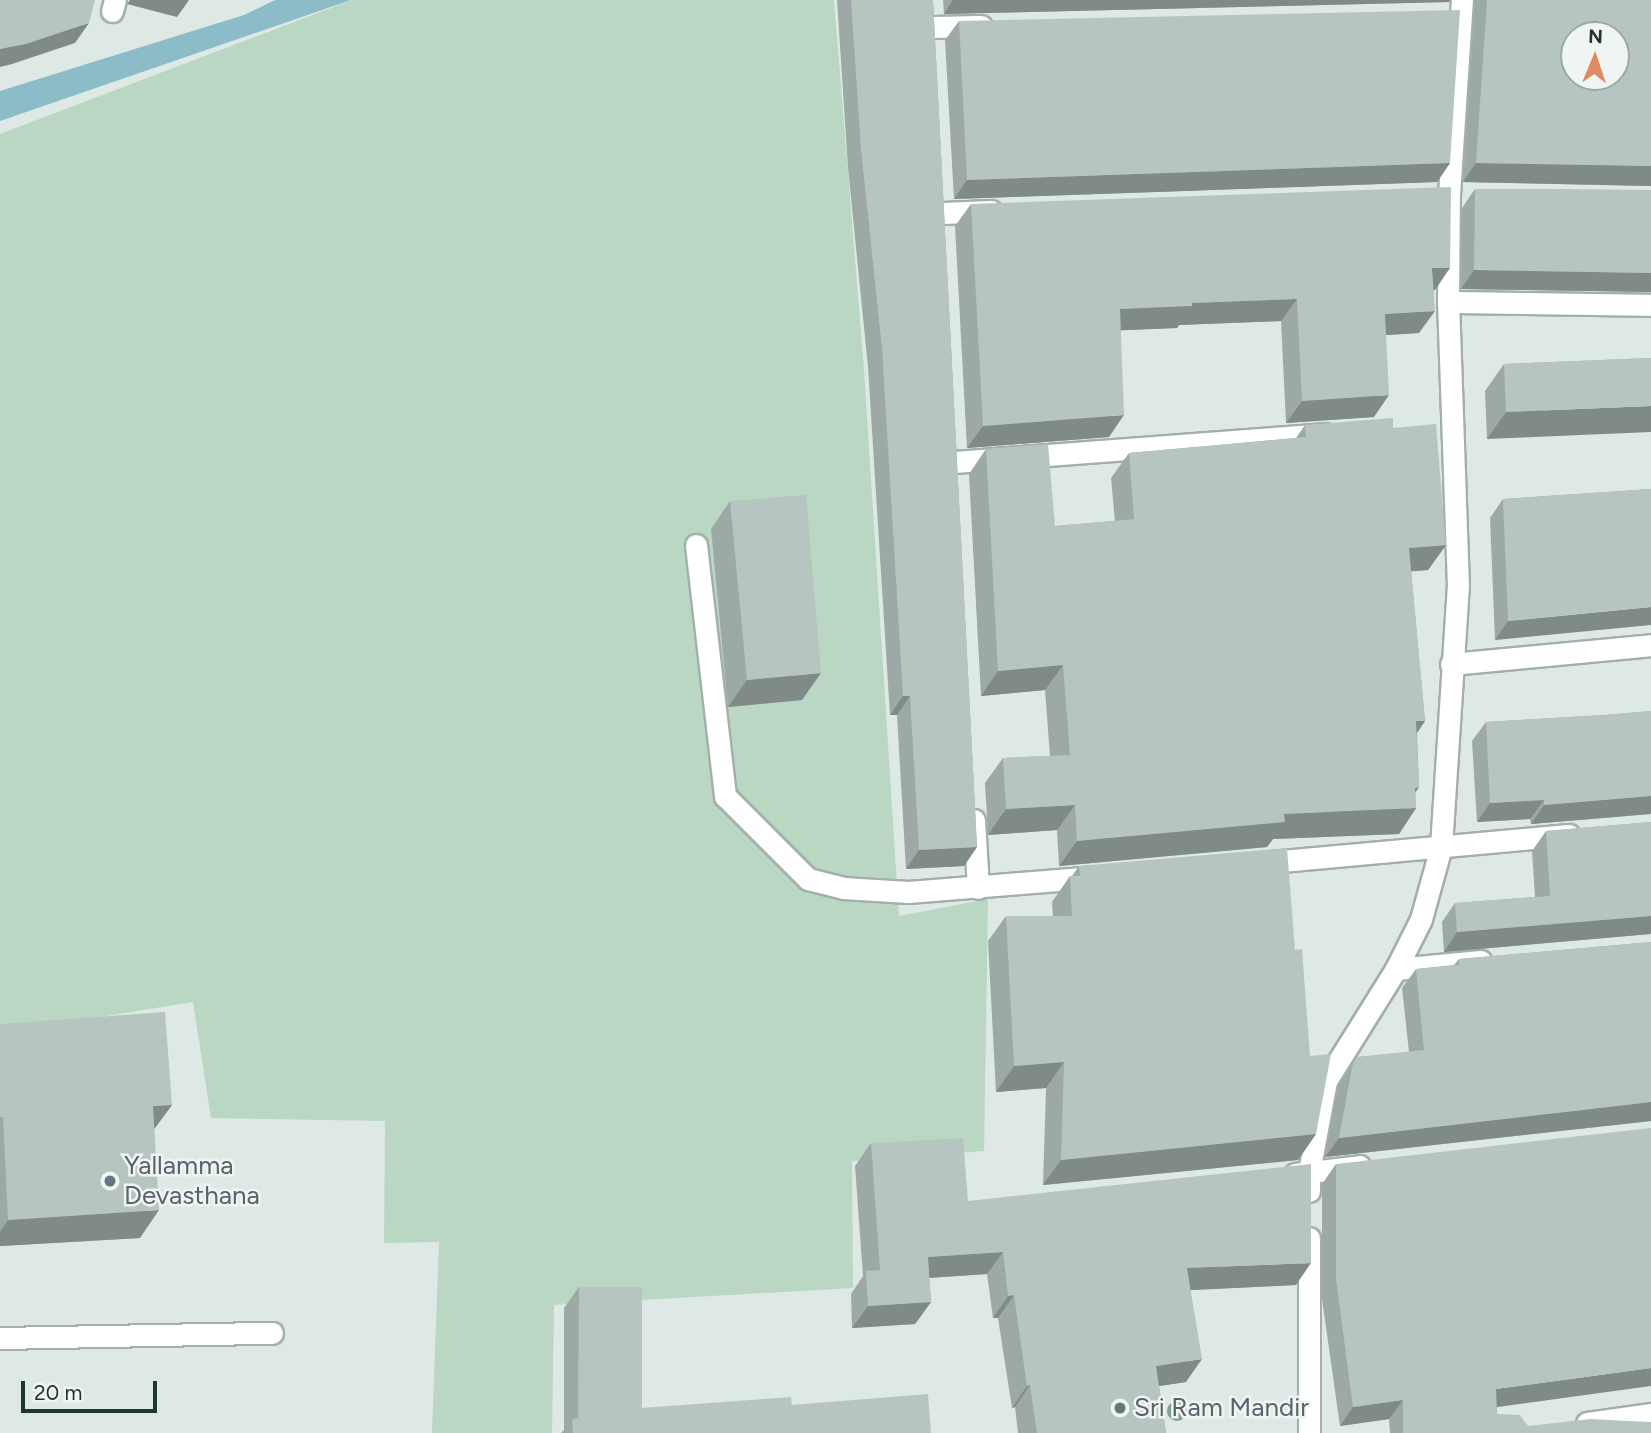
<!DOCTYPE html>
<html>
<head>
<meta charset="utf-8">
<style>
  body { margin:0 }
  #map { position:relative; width:1651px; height:1433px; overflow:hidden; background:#dee8e4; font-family:Figtree,sans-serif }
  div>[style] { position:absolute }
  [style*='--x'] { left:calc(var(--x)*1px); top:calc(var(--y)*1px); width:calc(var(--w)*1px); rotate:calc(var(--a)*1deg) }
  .green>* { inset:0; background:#b9d7c3 }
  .water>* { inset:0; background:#8bbcc8 }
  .roads { filter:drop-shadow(2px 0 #a2afab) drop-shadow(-2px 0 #a2afab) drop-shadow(0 2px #a2afab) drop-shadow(0 -2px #a2afab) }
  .minor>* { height:21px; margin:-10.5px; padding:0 10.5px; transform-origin:10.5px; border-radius:10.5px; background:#fff }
  .trees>* { width:20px; height:20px; margin:-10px; border-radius:50%; background:#7ea28f }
  .wall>* { inset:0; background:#9da9a5 }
  .shaded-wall>* { inset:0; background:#808a86 }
  .building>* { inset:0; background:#b7c5c0 }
  .dots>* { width:19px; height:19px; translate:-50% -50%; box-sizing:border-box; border:4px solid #eef5f2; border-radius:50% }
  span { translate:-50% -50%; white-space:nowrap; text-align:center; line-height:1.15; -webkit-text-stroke:5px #eef5f2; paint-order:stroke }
  .worship-label { font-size:26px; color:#5b616d }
  .left { translate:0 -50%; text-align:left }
  .north { position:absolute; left:1560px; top:21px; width:70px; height:70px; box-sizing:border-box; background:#eef5f2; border:2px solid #9ca9a5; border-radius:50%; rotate:2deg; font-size:19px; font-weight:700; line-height:28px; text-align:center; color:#213631 }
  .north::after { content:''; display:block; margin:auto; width:24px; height:32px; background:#e28862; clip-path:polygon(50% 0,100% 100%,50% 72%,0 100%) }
  .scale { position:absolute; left:21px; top:1381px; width:136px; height:32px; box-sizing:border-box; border:4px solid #213631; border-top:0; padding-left:9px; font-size:21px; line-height:24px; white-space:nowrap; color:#213631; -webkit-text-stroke:5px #eef5f2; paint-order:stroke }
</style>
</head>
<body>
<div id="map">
  <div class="green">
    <div style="clip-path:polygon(352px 0,834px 0,864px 370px,899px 916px,988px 899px,984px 1151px,852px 1161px,853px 1288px,554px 1305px,552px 1433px,432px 1433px,439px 1242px,384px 1243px,385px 1121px,211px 1118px,193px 1002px,0 1033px,0 134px)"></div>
  </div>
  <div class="water">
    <div style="clip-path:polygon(275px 0,351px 0,0 121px,0 91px,244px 15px)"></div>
  </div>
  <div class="roads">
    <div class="minor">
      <div style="--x:112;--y:11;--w:11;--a:-75"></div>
      <div style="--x:931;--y:27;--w:50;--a:-1.1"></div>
      <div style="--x:941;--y:213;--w:50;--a:-2.3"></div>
      <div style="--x:1448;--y:302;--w:203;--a:0.8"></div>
      <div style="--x:955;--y:462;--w:372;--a:-4.3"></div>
      <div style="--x:696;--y:545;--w:253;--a:83.4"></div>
      <div style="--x:725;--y:796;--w:117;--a:45"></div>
      <div style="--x:808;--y:879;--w:36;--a:14"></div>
      <div style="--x:843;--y:888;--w:65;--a:3.5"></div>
      <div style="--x:908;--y:892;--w:188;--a:-4.6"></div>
      <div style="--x:1451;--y:664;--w:201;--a:-5.4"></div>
      <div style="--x:974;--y:820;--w:68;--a:86.6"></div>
      <div style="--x:1259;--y:863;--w:311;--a:-5.2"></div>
      <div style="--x:1396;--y:969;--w:85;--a:-5.4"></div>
      <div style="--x:1295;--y:1174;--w:65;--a:-7"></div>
      <div style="--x:1309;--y:1191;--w:19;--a:-90"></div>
      <div style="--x:1309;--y:1172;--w:93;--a:-79.4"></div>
      <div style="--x:1326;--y:1081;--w:132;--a:-58"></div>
      <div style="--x:1396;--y:969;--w:56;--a:-63.4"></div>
      <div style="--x:1421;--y:919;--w:75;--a:-74.5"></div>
      <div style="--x:1441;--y:847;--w:261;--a:-86.3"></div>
      <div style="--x:1458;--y:587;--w:285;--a:-92"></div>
      <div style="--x:1448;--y:302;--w:107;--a:-89.5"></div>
      <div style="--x:1449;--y:195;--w:195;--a:-86.2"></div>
      <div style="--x:1309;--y:1238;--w:195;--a:90"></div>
      <div style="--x:0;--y:1338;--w:272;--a:-1.1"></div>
      <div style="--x:1587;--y:1423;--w:65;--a:-8"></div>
    </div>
  </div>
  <div class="trees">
    <div style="left:1177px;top:1411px"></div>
  </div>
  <div class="wall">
    <div style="clip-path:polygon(837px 0,933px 0,977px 847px,964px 866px,906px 869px,897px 715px,890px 715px,868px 367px,848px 168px)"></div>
    <div style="clip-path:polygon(943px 0,1450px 0,1449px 2px,944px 14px)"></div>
    <div style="clip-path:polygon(1475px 0,1651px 0,1651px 186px,1463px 182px)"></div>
    <div style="clip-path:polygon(959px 21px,1450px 163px,1437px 182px,954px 199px,945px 40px)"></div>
    <div style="clip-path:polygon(1475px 189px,1651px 190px,1651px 292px,1461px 289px,1462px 208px)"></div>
    <div style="clip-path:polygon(971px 204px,1435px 290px,1434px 290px,1419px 333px,1386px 335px,1374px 417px,1286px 423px,1281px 321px,1179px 325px,1177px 328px,1121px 330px,1109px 437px,967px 448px,955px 226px)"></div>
    <div style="clip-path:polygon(1651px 358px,1487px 439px,1485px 391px,1504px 364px)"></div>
    <div style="clip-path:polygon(1305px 425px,1393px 428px,1446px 545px,1428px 570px,1411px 571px,1425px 721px,1417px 733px,1419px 787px,1415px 793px,1416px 808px,1399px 834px,1273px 839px,1267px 847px,1059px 866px,1057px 830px,988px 835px,985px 783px,1003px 758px,1050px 756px,1045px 690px,981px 696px,969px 474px,986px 449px,1055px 526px,1115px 521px,1111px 478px,1129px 453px,1296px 438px)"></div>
    <div style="clip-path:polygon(1651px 489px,1495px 640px,1490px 518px,1503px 499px)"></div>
    <div style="clip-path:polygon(730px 501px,802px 700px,728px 707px,711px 529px)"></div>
    <div style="clip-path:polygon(1651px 711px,1651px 814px,1531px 824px,1530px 819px,1477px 822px,1472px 741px,1486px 722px,1605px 715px)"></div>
    <div style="clip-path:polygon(1651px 822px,1651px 934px,1444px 952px,1442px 922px,1455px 903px,1535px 897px,1532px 851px,1546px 831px)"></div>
    <div style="clip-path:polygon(1079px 866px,1295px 950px,1316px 1134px,1298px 1160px,1043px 1185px,1046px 1088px,996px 1092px,988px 941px,1006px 916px,1053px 916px,1052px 902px,1070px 876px,1072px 876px)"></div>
    <div style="clip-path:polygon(1651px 942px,1651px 1121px,1325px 1157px,1338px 1086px,1358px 1057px,1409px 1052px,1402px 988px,1416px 969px,1454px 965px,1459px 959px)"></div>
    <div style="clip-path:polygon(0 1024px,172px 1105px,154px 1129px,140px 1238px,0 1246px)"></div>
    <div style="clip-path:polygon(871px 1143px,968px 1201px,1296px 1285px,1191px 1290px,1186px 1382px,1159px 1386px,1166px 1433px,1018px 1433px,1015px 1407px,1012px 1408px,998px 1318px,993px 1318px,987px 1274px,929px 1278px,931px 1302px,915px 1324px,852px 1328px,851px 1294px,863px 1276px,855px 1166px)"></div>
    <div style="clip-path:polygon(1336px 1164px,1497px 1407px,1497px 1414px,1528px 1426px,1651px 1433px,1390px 1433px,1389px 1419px,1340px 1426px,1322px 1299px,1322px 1184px)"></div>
    <div style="clip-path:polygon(579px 1287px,642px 1408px,792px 1405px,931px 1433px,561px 1433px,564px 1430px,564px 1308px)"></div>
  </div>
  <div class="shaded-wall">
    <div style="clip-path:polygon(130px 0,189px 0,177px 17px,127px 4px)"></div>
    <div style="clip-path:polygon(953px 0,1450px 0,1449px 2px,944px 14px)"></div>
    <div style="clip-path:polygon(89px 23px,75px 43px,12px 64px,0 67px,0 49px)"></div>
    <div style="clip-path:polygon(1450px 163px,1437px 182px,954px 199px,967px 180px)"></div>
    <div style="clip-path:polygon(1476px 163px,1651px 166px,1651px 186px,1463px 182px)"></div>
    <div style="clip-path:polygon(1432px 268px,1450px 268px,1435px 290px,1417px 290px)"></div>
    <div style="clip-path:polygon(1474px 270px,1651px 273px,1651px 292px,1461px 289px)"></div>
    <div style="clip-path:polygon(1297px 299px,1281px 321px,1179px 325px,1177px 328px,1105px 331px,1120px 309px,1192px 303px)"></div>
    <div style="clip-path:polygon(1435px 311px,1419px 333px,1370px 336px,1385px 314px)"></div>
    <div style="clip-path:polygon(1389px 395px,1374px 417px,1286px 423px,1302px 401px)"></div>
    <div style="clip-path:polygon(1651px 406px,1651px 432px,1487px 439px,1506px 412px)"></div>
    <div style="clip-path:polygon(1124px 415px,1109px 437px,967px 448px,983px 426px)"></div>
    <div style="clip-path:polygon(1446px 545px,1428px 570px,1391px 573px,1409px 548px)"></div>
    <div style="clip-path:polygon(1651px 607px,1651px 625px,1495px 640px,1508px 621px)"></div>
    <div style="clip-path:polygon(1063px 665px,1045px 690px,981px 696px,998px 671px)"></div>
    <div style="clip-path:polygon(821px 673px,802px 700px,728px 707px,747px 680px)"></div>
    <div style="clip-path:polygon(903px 696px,910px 696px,897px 715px,890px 715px)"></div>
    <div style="clip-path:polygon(1416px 721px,1425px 721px,1408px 746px)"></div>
    <div style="clip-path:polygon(1419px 787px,1404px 809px,1416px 808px,1399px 834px,1273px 839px,1267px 847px,1059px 866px,1077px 841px,1284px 814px)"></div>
    <div style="clip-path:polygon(1651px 796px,1651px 812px,1650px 814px,1531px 824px,1544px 805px)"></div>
    <div style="clip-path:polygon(1544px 800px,1530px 819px,1477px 822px,1490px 803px)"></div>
    <div style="clip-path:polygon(1075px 805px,1057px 830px,988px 835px,1006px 809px)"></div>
    <div style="clip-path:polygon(977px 847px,964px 866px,906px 869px,919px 850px)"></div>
    <div style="clip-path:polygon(1651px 916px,1651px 932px,1650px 934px,1444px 952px,1457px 932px)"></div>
    <div style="clip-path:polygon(1064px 1062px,1046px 1088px,996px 1092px,1014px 1066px)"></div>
    <div style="clip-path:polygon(1651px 1102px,1651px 1121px,1325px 1157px,1339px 1138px)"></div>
    <div style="clip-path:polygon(172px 1105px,152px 1132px,153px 1106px)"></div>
    <div style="clip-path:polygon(1316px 1134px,1298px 1160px,1043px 1185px,1061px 1160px)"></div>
    <div style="clip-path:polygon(159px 1210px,140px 1238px,0 1246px,0 1232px,8px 1220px)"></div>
    <div style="clip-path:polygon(1003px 1252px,987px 1274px,912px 1279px,928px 1257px)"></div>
    <div style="clip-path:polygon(1311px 1263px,1296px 1285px,1172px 1291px,1187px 1268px)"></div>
    <div style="clip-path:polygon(1014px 1295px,998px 1318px,993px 1318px,1008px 1296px)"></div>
    <div style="clip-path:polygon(931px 1302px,915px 1324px,852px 1328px,868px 1306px)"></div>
    <div style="clip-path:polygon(1202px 1359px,1186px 1382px,1140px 1389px,1156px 1366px)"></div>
    <div style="clip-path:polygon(1651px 1368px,1651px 1386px,1483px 1409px,1496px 1389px)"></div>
    <div style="clip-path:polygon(1030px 1385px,1015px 1407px,1012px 1408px,1027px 1386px)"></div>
    <div style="clip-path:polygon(1403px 1400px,1389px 1419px,1340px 1426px,1353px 1407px)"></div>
  </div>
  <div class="building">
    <div style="clip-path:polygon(0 0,95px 0,89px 23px,26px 44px,0 49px)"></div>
    <div style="clip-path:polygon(851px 0,933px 0,977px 847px,919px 850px,910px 696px,903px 696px,882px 348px,861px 149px)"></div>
    <div style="clip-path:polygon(evenodd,1487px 0,1651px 0,1651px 166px,1476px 163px,1487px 0,1574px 35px,1616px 35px,1616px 77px,1574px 77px,1574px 35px)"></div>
    <div style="clip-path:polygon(1460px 10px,1450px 163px,967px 180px,959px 21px)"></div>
    <div style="clip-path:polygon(1451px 187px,1450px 268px,1432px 268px,1435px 311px,1385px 314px,1389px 395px,1302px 401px,1297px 299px,1192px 303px,1192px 306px,1120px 309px,1124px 415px,983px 426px,971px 204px)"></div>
    <div style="clip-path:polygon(1475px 189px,1651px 190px,1651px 273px,1474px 270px)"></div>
    <div style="clip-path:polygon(1651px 358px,1651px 406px,1506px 412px,1504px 364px)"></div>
    <div style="clip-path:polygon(1393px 418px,1393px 428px,1436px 424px,1446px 545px,1409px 548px,1425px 721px,1416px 721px,1419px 787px,1415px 788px,1416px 808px,1284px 814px,1285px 822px,1077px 841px,1075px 805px,1006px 809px,1003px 758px,1070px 755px,1063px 665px,998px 671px,986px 449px,1048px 444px,1055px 526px,1134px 519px,1129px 453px,1306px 437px,1305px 425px)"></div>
    <div style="clip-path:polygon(1651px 489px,1651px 607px,1508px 621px,1503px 499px)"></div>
    <div style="clip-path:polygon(806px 495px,821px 673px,747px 680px,730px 501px)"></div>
    <div style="clip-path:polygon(1651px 711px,1651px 796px,1544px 805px,1544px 800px,1490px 803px,1486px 722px,1605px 715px)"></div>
    <div style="clip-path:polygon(1651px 822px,1651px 916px,1457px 932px,1455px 903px,1550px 896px,1546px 831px)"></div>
    <div style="clip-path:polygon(1287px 848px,1295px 950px,1302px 949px,1310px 1056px,1331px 1054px,1316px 1134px,1061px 1160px,1064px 1062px,1014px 1066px,1006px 916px,1072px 916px,1070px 876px,1080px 876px,1079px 866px)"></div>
    <div style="clip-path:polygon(1651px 942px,1651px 1102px,1339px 1138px,1352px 1067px,1358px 1057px,1424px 1050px,1416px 969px,1459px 965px,1459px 959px)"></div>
    <div style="clip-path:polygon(165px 1012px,172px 1105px,153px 1106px,159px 1210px,8px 1220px,3px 1117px,0 1117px,0 1024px)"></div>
    <div style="clip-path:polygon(1651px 1128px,1651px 1368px,1496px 1389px,1497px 1414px,1520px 1415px,1528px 1426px,1590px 1419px,1651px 1422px,1651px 1433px,1403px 1433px,1403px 1400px,1353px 1407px,1336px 1279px,1336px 1164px)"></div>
    <div style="clip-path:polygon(963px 1138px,968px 1201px,1311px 1164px,1311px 1263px,1187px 1268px,1202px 1359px,1156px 1366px,1166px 1433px,1037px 1433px,1030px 1385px,1027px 1386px,1014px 1295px,1008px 1296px,1003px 1252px,928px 1257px,931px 1302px,868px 1306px,866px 1271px,880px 1270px,871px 1143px)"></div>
    <div style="clip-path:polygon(579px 1287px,642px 1287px,642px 1408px,791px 1397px,792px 1405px,928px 1394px,931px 1433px,573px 1433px,572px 1419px,578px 1418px)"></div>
  </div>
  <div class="dots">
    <div style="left:110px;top:1181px;background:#6b7280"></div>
    <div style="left:1120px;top:1408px;background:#6b7280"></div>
  </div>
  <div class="worship-label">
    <span class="left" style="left:124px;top:1181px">Yallamma<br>Devasthana</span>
    <span class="left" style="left:1134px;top:1408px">Sri Ram Mandir</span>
  </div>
  <div class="north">N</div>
  <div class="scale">20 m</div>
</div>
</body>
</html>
